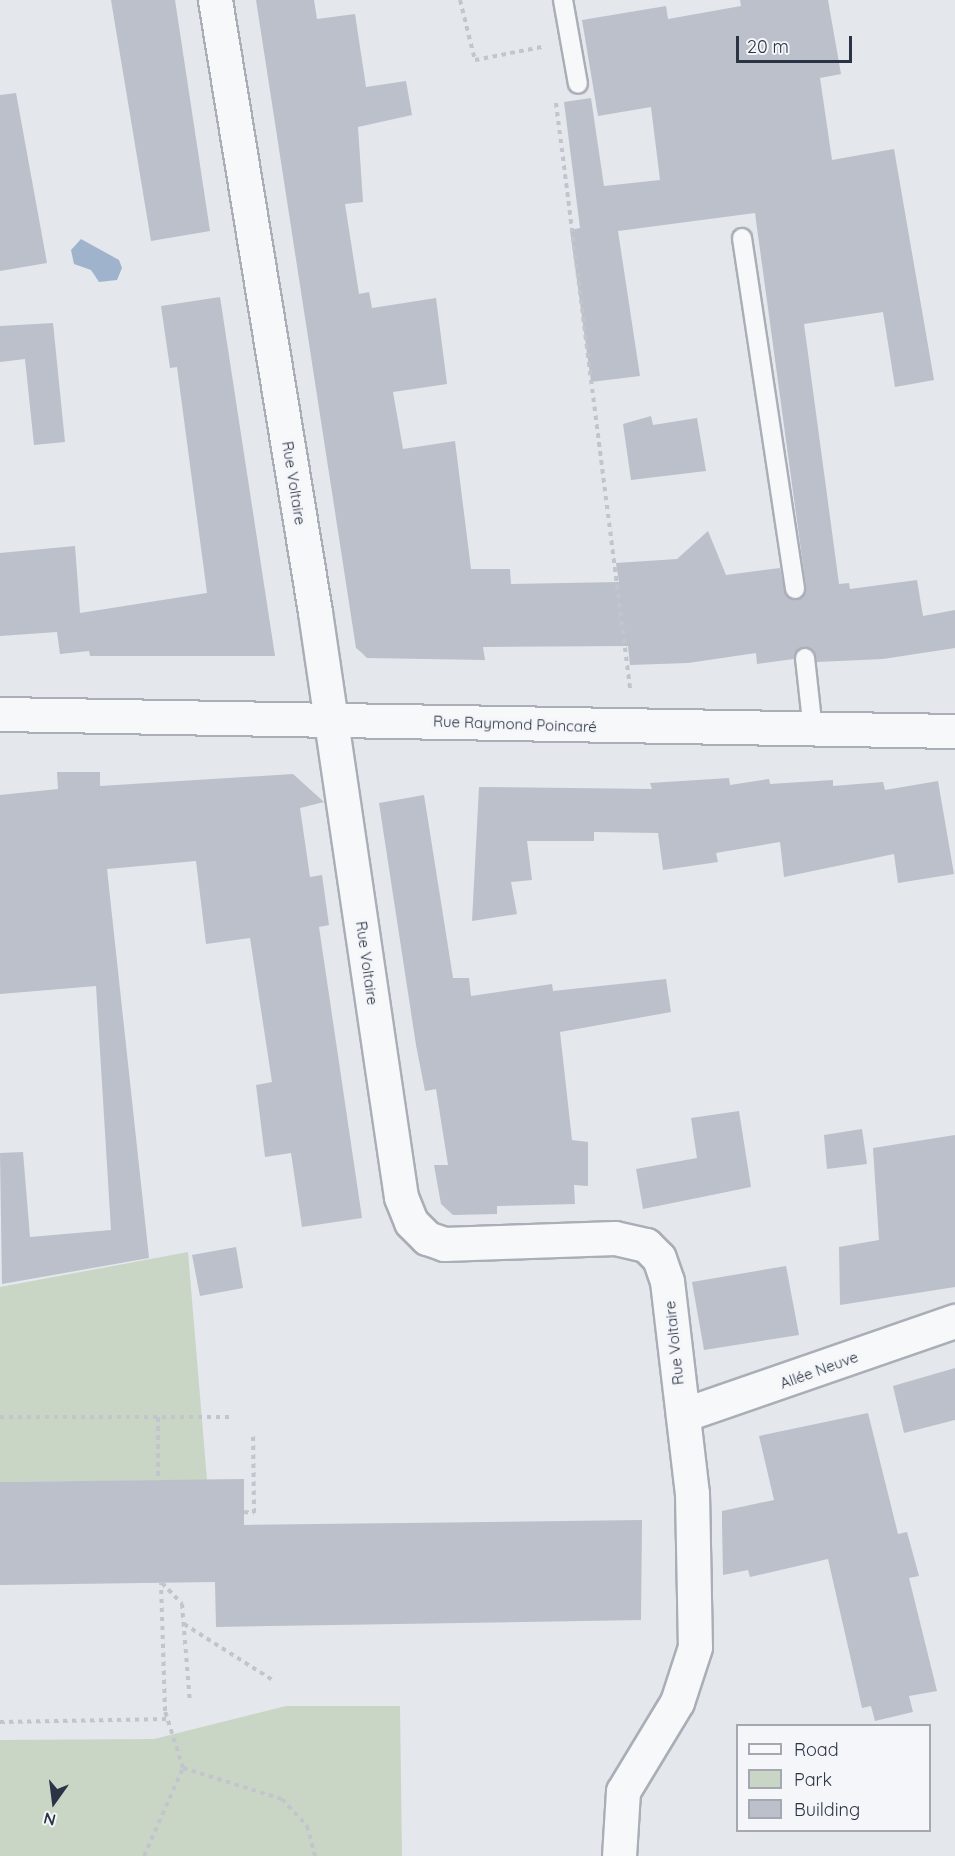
<!DOCTYPE html>
<html>
<head>
<meta charset="utf-8">
<style>
  body { margin:0 }
  #map { position:relative; width:955px; height:1856px; overflow:hidden; background:#e4e7ec; font-family:Quicksand,sans-serif }
  div>[style] { position:absolute }
  [style*='--x'] { left:calc(var(--x)*1px); top:calc(var(--y)*1px); width:calc(var(--w)*1px); rotate:calc(var(--a)*1deg) }
  .green>* { inset:0; background:#c9d6c5 }
  .water>* { inset:0; background:#9fb4cc }
  .building>* { inset:0; background:#bbc0ca }
  .path>* { height:4px; margin-top:-2px; transform-origin:0; background:repeating-linear-gradient(90deg,#c2c5cb 0 4.5px,transparent 0 9px) }
  .roads { filter:drop-shadow(2px 0 #a9aeb7) drop-shadow(-2px 0 #a9aeb7) drop-shadow(0 2px #a9aeb7) drop-shadow(0 -2px #a9aeb7) }
  .lane>* { height:18px; margin:-9px; padding:0 9px; transform-origin:9px; border-radius:9px; background:#f7f8fa }
  .street>* { height:33px; margin:-16.5px; padding:0 16.5px; transform-origin:16.5px; border-radius:16.5px; background:#f7f8fa }
  span { translate:-50% -50%; white-space:nowrap; text-align:center; line-height:1.15; -webkit-text-stroke:6px #f4f6f9; paint-order:stroke }
  .street-label { font-size:15px; color:#2b3445 }
  .legend { position:absolute; left:736px; top:1724px; width:195px; height:108px; box-sizing:border-box; background:#f4f6f9; border:2px solid #a4a8b1; margin:0; padding:8px 10px; list-style:none; font-size:18px; color:#2b3445 }
  .legend li { display:flex; align-items:center; gap:12px; height:30px }
  .legend b { width:30px; border:2px solid #a4a8b1 }
  .north { position:absolute; left:24px; top:1772px; width:60px; height:60px; -webkit-text-stroke:4px #f4f6f9; paint-order:stroke; rotate:194deg; font-size:16px; font-weight:700; line-height:24px; text-align:center; color:#2b3445 }
  .north::after { content:''; display:block; margin:auto; width:21px; height:27px; background:#2b3445; clip-path:polygon(50% 0,100% 100%,50% 72%,0 100%) }
  .scale { position:absolute; left:736px; top:36px; width:116px; height:27px; box-sizing:border-box; border:3px solid #2b3445; border-top:0; padding-left:8px; font-size:18px; line-height:21px; white-space:nowrap; color:#2b3445; -webkit-text-stroke:4px #f4f6f9; paint-order:stroke }
</style>
</head>
<body>
<div id="map">
  <div class="green">
    <div style="clip-path:polygon(188px 1252px,207px 1480px,0 1482px,0 1287px)"></div>
    <div style="clip-path:polygon(286px 1706px,400px 1706px,402px 1856px,0 1856px,0 1740px,154px 1739px)"></div>
  </div>
  <div class="water">
    <div style="clip-path:polygon(81px 239px,119px 260px,122px 268px,117px 280px,99px 282px,91px 270px,74px 264px,71px 250px)"></div>
  </div>
  <div class="building">
    <div style="clip-path:polygon(111px 0,175px 0,210px 231px,151px 241px)"></div>
    <div style="clip-path:polygon(256px 0,314px 0,317px 19px,355px 14px,366px 87px,406px 81px,412px 115px,358px 127px,363px 202px,345px 204px,359px 294px,369px 292px,372px 308px,436px 298px,447px 384px,393px 392px,403px 449px,455px 441px,471px 569px,510px 569px,511px 584px,619px 582px,616px 563px,677px 559px,708px 531px,726px 575px,780px 568px,786px 596px,796px 600px,806px 587px,755px 213px,618px 231px,640px 376px,591px 382px,570px 230px,580px 228px,564px 102px,591px 98px,604px 186px,660px 180px,651px 107px,598px 116px,582px 20px,666px 6px,668px 19px,741px 6px,740px 0,828px 0,841px 74px,820px 78px,832px 160px,894px 149px,934px 380px,895px 387px,883px 312px,804px 324px,839px 584px,849px 583px,850px 589px,917px 580px,923px 616px,955px 610px,955px 648px,883px 659px,817px 662px,814px 651px,804px 647px,794px 659px,757px 664px,756px 653px,688px 663px,630px 665px,628px 646px,483px 647px,485px 660px,367px 658px,362px 653px,356px 648px)"></div>
    <div style="clip-path:polygon(16px 93px,47px 263px,0 271px,0 95px)"></div>
    <div style="clip-path:polygon(220px 297px,275px 656px,90px 656px,89px 651px,60px 654px,57px 632px,0 636px,0 553px,75px 546px,80px 613px,207px 593px,177px 367px,170px 368px,161px 306px)"></div>
    <div style="clip-path:polygon(53px 323px,65px 442px,34px 445px,25px 359px,0 362px,0 326px)"></div>
    <div style="clip-path:polygon(651px 416px,653px 425px,697px 418px,706px 471px,631px 480px,623px 424px)"></div>
    <div style="clip-path:polygon(57px 772px,100px 772px,100px 786px,293px 774px,324px 802px,300px 808px,310px 877px,322px 875px,329px 925px,319px 927px,362px 1218px,302px 1227px,291px 1153px,265px 1157px,256px 1085px,272px 1082px,250px 938px,206px 944px,196px 861px,107px 869px,149px 1258px,2px 1284px,0 1153px,23px 1152px,30px 1237px,111px 1230px,96px 986px,0 994px,0 795px,58px 789px)"></div>
    <div style="clip-path:polygon(729px 778px,730px 785px,769px 779px,770px 784px,833px 780px,833px 786px,883px 782px,885px 790px,938px 781px,954px 874px,898px 883px,894px 854px,784px 877px,780px 842px,716px 853px,718px 862px,663px 870px,658px 833px,594px 832px,594px 841px,527px 841px,532px 880px,511px 882px,517px 914px,472px 921px,479px 787px,652px 789px,650px 783px)"></div>
    <div style="clip-path:polygon(424px 795px,453px 978px,469px 978px,471px 996px,552px 984px,553px 991px,666px 979px,671px 1012px,560px 1032px,572px 1140px,588px 1142px,588px 1186px,574px 1185px,575px 1204px,497px 1206px,497px 1214px,453px 1215px,441px 1204px,434px 1165px,448px 1165px,436px 1089px,425px 1091px,416px 1045px,379px 803px)"></div>
    <div style="clip-path:polygon(739px 1111px,751px 1187px,643px 1209px,636px 1169px,697px 1158px,691px 1118px)"></div>
    <div style="clip-path:polygon(862px 1129px,867px 1164px,827px 1169px,824px 1135px)"></div>
    <div style="clip-path:polygon(955px 1135px,955px 1287px,840px 1305px,839px 1247px,879px 1240px,873px 1148px)"></div>
    <div style="clip-path:polygon(236px 1247px,243px 1288px,200px 1296px,192px 1255px)"></div>
    <div style="clip-path:polygon(786px 1266px,799px 1335px,704px 1350px,692px 1282px)"></div>
    <div style="clip-path:polygon(955px 1368px,955px 1420px,904px 1433px,893px 1386px)"></div>
    <div style="clip-path:polygon(868px 1413px,898px 1534px,907px 1532px,919px 1576px,909px 1578px,937px 1691px,909px 1696px,913px 1712px,875px 1721px,871px 1706px,862px 1708px,828px 1559px,750px 1577px,748px 1570px,723px 1575px,722px 1523px,722px 1511px,774px 1500px,759px 1436px)"></div>
    <div style="clip-path:polygon(244px 1479px,244px 1525px,642px 1520px,641px 1620px,216px 1627px,215px 1582px,0 1585px,0 1482px)"></div>
  </div>
  <div class="path">
    <div style="--x:460;--y:0;--w:62;--a:76"></div>
    <div style="--x:475;--y:60;--w:68;--a:-11"></div>
    <div style="--x:556;--y:103;--w:590;--a:82.79"></div>
    <div style="--x:0;--y:1417;--w:229;--a:0"></div>
    <div style="--x:158;--y:1417;--w:64;--a:90"></div>
    <div style="--x:244;--y:1512;--w:10;--a:6"></div>
    <div style="--x:254;--y:1513;--w:77;--a:-90.7"></div>
    <div style="--x:162;--y:1583;--w:29;--a:46"></div>
    <div style="--x:182;--y:1604;--w:99;--a:85.4"></div>
    <div style="--x:184;--y:1624;--w:107;--a:32.3"></div>
    <div style="--x:0;--y:1722;--w:168;--a:-1"></div>
    <div style="--x:183;--y:1768;--w:104;--a:17.4"></div>
    <div style="--x:282;--y:1799;--w:37;--a:47"></div>
    <div style="--x:307;--y:1826;--w:31;--a:75"></div>
    <div style="--x:144;--y:1856;--w:96;--a:-66.1"></div>
    <div style="--x:183;--y:1768;--w:60;--a:-107.5"></div>
    <div style="--x:165;--y:1711;--w:128;--a:-91.8"></div>
  </div>
  <div class="roads">
    <div class="lane">
      <div style="--x:563;--y:0;--w:85;--a:79.9"></div>
      <div style="--x:742;--y:238;--w:355;--a:81.4"></div>
      <div style="--x:805;--y:658;--w:72;--a:83.7"></div>
    </div>
    <div class="street">
      <div style="--x:215;--y:0;--w:620;--a:80.72"></div>
      <div style="--x:315;--y:612;--w:591;--a:81.64"></div>
      <div style="--x:401;--y:1197;--w:27;--a:68"></div>
      <div style="--x:411;--y:1222;--w:23;--a:45"></div>
      <div style="--x:427;--y:1238;--w:18;--a:19"></div>
      <div style="--x:444;--y:1244;--w:171;--a:-2"></div>
      <div style="--x:615;--y:1238;--w:32;--a:13"></div>
      <div style="--x:646;--y:1245;--w:18;--a:45"></div>
      <div style="--x:659;--y:1258;--w:24;--a:71"></div>
      <div style="--x:667;--y:1281;--w:213;--a:83.3"></div>
      <div style="--x:692;--y:1493;--w:154;--a:88.9"></div>
      <div style="--x:695;--y:1647;--w:58;--a:108.1"></div>
      <div style="--x:677;--y:1702;--w:104;--a:121.2"></div>
      <div style="--x:623;--y:1791;--w:65;--a:93.5"></div>
      <div style="--x:0;--y:714;--w:955;--a:1.02"></div>
      <div style="--x:683;--y:1415;--w:288;--a:-19.1"></div>
    </div>
  </div>
  <div class="street-label">
    <span style="left:294px;top:483px;rotate:81deg">Rue Voltaire</span>
    <span style="left:515px;top:724px;rotate:2deg">Rue Raymond Poincaré</span>
    <span style="left:367px;top:963px;rotate:82deg">Rue Voltaire</span>
    <span style="left:674px;top:1343px;rotate:-96deg">Rue Voltaire</span>
    <span style="left:819px;top:1370px;rotate:-20deg">Allée Neuve</span>
  </div>
  <ul class="legend">
  <li><b style="height:8px;background:#f7f8fa"></b>Road</li>
  <li><b style="height:16px;background:#c9d6c5"></b>Park</li>
  <li><b style="height:16px;background:#bbc0ca"></b>Building</li>
  </ul>
  <div class="north">N</div>
  <div class="scale">20 m</div>
</div>
</body>
</html>
